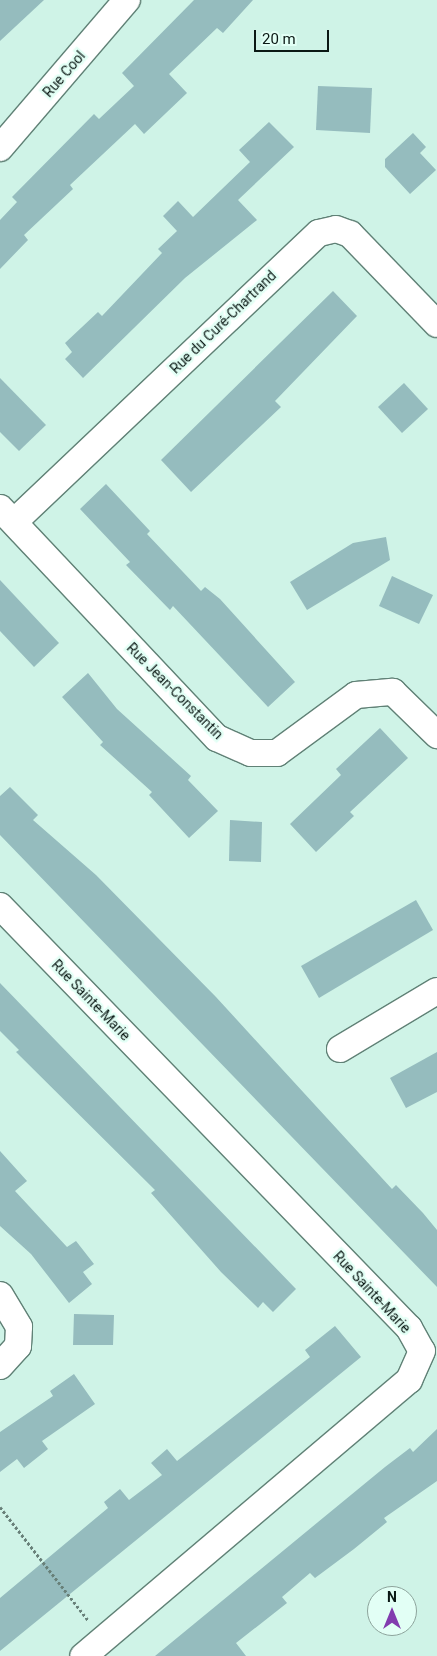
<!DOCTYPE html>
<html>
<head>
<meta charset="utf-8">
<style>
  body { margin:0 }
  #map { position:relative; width:437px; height:1656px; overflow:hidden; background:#cff3e7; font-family:Roboto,sans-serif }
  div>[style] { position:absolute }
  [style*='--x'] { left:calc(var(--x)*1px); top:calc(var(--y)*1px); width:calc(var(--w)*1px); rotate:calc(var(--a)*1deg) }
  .building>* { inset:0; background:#95bcbe }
  .path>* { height:3px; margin-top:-1.5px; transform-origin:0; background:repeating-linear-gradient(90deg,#688079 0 2.5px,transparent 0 5px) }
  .roads { filter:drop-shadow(1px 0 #608176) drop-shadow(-1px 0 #608176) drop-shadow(0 1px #608176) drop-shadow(0 -1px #608176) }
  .minor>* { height:26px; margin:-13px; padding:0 13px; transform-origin:13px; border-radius:13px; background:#fff }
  span { translate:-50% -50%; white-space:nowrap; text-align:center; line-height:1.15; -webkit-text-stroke:5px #e2fff5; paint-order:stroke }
  .street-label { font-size:14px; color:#0a1814 }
  .north { position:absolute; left:367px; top:1586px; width:50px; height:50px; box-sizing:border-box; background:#e2fff5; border:1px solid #8ca39b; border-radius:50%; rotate:0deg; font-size:14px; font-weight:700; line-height:20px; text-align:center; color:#0a1814 }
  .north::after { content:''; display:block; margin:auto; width:18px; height:22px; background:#823caf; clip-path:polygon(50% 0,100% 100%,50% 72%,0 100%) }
  .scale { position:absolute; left:254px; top:30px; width:75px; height:22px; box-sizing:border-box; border:2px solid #0a1814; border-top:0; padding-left:6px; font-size:15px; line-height:18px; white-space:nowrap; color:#0a1814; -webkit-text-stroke:4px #e2fff5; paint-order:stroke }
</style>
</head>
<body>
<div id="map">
  <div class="building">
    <div style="clip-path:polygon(0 0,44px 0,0 41px)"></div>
    <div style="clip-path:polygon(194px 0,253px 0,223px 33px,217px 28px,169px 74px,187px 93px,144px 134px,135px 124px,70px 185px,73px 189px,24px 235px,28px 240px,0 269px,0 220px,17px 202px,12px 197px,94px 114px,99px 119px,134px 86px,122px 73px)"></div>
    <div style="clip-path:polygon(318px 86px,372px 88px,370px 133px,316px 130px)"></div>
    <div style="clip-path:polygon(269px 122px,294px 147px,238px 200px,257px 220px,185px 278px,83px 378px,65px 359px,72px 352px,65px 343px,98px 312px,102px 316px,162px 253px,158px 249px,177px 231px,163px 216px,178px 201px,193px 217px,250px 162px,239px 150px)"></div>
    <div style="clip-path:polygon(413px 133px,426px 147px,420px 153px,436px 170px,410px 194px,385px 167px,385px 159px)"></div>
    <div style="clip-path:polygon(333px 291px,357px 316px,275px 401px,281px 407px,191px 492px,161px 460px)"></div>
    <div style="clip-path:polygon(0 378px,46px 425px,19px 451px,0 432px)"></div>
    <div style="clip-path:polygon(404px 383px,428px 409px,402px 433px,378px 407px)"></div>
    <div style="clip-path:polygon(106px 484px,150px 531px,147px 534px,201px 591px,205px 587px,220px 599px,295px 682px,268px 707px,173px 606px,170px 610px,126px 565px,130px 562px,80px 509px)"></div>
    <div style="clip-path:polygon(386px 537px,390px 560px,307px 610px,290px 582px,353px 543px)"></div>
    <div style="clip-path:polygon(392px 576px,433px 595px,419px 624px,379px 606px)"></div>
    <div style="clip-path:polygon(0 580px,59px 643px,34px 667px,0 631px)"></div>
    <div style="clip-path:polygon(88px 673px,117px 709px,191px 776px,188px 780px,218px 811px,189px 838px,149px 795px,152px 792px,100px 745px,103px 742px,62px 697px)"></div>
    <div style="clip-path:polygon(380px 728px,408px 758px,350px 812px,354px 816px,316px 852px,290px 824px,341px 775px,336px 769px)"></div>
    <div style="clip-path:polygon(10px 787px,38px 815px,33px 820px,96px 875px,216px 997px,392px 1189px,396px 1185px,423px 1213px,437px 1230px,437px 1287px,0 835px,0 796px)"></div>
    <div style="clip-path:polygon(230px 820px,262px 822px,261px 862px,229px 861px)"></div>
    <div style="clip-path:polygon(416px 900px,433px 930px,319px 998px,301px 966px)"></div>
    <div style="clip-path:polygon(0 983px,296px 1289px,273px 1312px,263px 1302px,258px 1308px,221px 1272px,151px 1193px,155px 1190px,16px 1052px,19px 1050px,0 1031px)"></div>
    <div style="clip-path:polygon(437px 1052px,437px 1092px,406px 1108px,390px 1078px)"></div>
    <div style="clip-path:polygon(0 1151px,27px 1181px,15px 1191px,67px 1247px,76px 1241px,94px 1264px,83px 1272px,92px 1284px,69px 1303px,31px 1254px,0 1226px)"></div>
    <div style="clip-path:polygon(74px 1314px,114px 1315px,113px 1345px,73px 1345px)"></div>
    <div style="clip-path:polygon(335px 1326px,361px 1357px,0 1651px,0 1598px,108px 1508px,104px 1502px,120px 1489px,129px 1500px,162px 1475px,151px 1463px,167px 1449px,177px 1461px,310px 1357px,305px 1350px)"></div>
    <div style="clip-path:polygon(74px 1374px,95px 1404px,42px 1441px,48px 1449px,24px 1468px,17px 1459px,0 1472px,0 1432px,53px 1396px,50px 1391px)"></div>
    <div style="clip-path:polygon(437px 1429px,437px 1481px,384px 1518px,387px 1522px,354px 1549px,315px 1578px,310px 1573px,282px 1597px,287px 1603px,236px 1643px,246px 1656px,155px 1656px,385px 1467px,410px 1448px,413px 1452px)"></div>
  </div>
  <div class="path">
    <div style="--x:0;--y:1507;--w:143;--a:52.1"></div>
  </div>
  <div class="roads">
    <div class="minor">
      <div style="--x:0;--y:148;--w:195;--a:-49.4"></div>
      <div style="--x:0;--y:508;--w:316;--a:46.7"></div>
      <div style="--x:217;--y:738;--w:37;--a:24"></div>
      <div style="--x:251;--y:753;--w:26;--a:0"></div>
      <div style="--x:277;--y:753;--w:98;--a:-36.3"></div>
      <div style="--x:356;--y:695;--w:37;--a:-5"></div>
      <div style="--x:393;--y:692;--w:62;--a:44.3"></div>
      <div style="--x:14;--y:522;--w:420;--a:-43.5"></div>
      <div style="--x:319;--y:233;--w:17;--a:-13"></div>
      <div style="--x:336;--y:229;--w:15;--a:20"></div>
      <div style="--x:350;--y:234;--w:125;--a:46"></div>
      <div style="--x:0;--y:906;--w:588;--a:45.9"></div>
      <div style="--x:409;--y:1328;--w:26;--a:61"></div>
      <div style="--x:422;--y:1351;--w:32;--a:114"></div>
      <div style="--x:409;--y:1380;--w:427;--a:139.7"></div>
      <div style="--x:340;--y:1049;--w:113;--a:-30.9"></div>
      <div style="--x:0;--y:1295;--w:37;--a:59"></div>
      <div style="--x:19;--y:1327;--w:19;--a:93"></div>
      <div style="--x:18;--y:1346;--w:27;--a:132"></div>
    </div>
  </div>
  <div class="street-label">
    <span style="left:64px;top:74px;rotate:-49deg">Rue Cool</span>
    <span style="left:223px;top:322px;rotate:-44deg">Rue du Curé-Chartrand</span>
    <span style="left:175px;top:691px;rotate:45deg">Rue Jean-Constantin</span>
    <span style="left:91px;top:1000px;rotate:46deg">Rue Sainte-Marie</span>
    <span style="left:372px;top:1292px;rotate:47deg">Rue Sainte-Marie</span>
  </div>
  <div class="north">N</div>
  <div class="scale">20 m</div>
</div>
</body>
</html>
